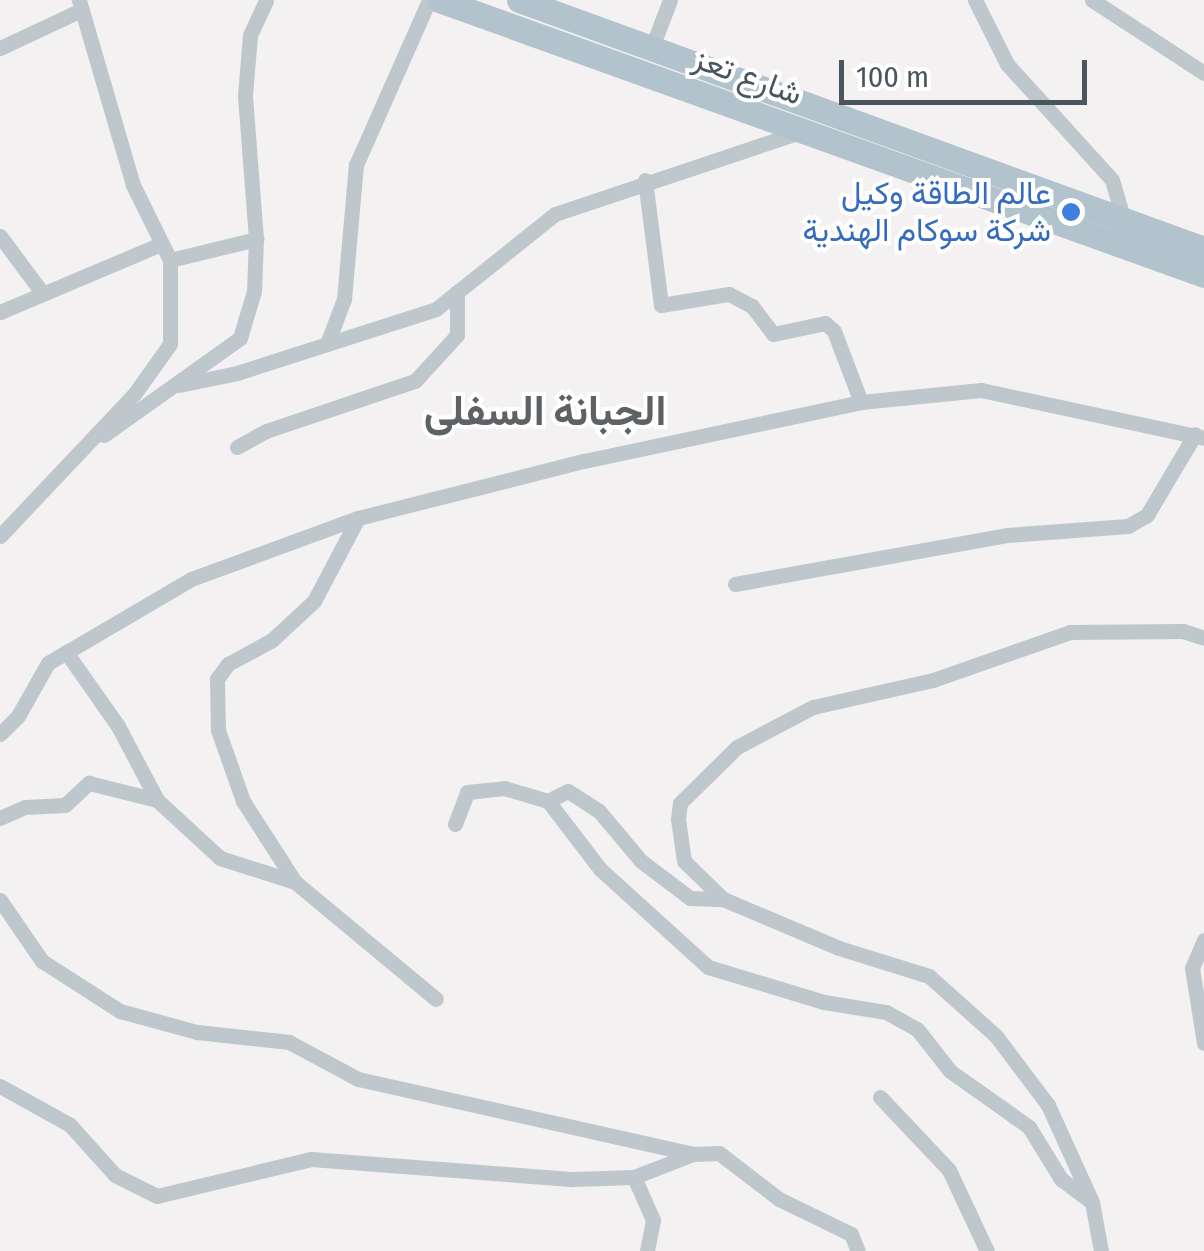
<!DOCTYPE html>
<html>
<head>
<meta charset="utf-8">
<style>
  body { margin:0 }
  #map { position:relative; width:1204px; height:1251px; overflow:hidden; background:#f3f1f1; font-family:"Fira Sans Condensed",Vazirmatn,sans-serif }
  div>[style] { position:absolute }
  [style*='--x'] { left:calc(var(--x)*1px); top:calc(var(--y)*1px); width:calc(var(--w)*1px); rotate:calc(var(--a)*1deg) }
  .street>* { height:15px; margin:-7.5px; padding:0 7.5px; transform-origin:7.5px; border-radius:7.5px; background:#bdc7cc }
  .primary>* { height:25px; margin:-12.5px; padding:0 12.5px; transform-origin:12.5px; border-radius:12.5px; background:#b3c3cd }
  .dots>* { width:28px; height:28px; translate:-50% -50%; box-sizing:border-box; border:5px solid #fff; border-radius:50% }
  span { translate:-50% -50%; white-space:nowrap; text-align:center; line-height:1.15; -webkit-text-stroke:8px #fff; paint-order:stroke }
  .street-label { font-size:32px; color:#4a565d }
  .shop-label { font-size:32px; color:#366cbe }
  .right { translate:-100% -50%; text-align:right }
  .district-label { font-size:42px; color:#5e6265; font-weight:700 }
  .scale { position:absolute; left:839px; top:60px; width:248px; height:45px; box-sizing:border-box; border:5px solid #4a565d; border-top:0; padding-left:12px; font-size:30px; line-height:35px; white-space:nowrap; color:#4a565d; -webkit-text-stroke:8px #fff; paint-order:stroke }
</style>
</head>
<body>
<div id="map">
  <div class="street">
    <div style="--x:975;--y:0;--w:72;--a:63.4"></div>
    <div style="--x:1007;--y:64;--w:156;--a:47.8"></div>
    <div style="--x:1112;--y:180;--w:46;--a:73.5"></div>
    <div style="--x:1092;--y:0;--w:134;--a:33.1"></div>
    <div style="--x:652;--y:47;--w:50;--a:-69"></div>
    <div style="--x:0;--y:48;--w:89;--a:-25.1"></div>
    <div style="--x:645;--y:180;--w:126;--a:82.7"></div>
    <div style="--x:661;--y:305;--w:69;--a:-9.2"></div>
    <div style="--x:729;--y:294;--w:26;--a:28"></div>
    <div style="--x:752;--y:306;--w:35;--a:53"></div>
    <div style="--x:773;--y:334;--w:53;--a:-11.9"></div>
    <div style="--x:825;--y:323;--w:12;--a:42"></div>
    <div style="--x:834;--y:331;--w:76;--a:69.2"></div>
    <div style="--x:0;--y:236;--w:72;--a:53.4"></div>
    <div style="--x:170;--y:260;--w:89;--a:-13.7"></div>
    <div style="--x:0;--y:312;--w:175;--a:-22.9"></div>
    <div style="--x:327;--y:344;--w:48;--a:-69.3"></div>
    <div style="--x:344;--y:299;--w:135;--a:-84.9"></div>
    <div style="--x:356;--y:165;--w:180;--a:-66.1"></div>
    <div style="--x:179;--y:385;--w:59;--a:-11.7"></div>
    <div style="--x:237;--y:373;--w:209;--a:-17.8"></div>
    <div style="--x:436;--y:309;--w:152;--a:-38.6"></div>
    <div style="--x:555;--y:214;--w:262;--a:-18.5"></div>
    <div style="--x:104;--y:435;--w:167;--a:-35.5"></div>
    <div style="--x:240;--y:338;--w:49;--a:-73.4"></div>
    <div style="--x:254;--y:291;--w:52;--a:-87.8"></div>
    <div style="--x:256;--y:239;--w:144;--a:-94.4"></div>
    <div style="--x:245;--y:95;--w:60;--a:-85.2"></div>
    <div style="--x:250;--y:35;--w:38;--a:-65"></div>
    <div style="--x:237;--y:447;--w:33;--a:-29"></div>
    <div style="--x:266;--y:431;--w:157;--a:-18.6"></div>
    <div style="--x:415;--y:381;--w:62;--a:-47.6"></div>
    <div style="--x:457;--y:335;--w:43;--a:-90"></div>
    <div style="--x:0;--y:536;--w:197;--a:-46.6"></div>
    <div style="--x:135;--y:393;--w:60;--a:-54.5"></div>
    <div style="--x:170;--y:344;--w:84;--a:-90"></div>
    <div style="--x:170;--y:260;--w:84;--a:-116.3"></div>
    <div style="--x:133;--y:185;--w:193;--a:-106.3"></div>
    <div style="--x:735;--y:584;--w:276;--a:-10.2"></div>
    <div style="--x:1007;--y:535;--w:121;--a:-4.3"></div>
    <div style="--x:1128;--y:526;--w:22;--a:-30"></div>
    <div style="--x:1147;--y:515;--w:94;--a:-59.3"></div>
    <div style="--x:66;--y:652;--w:90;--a:54.9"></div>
    <div style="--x:118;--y:726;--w:84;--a:62.2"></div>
    <div style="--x:157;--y:800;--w:86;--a:42.6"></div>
    <div style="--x:220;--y:858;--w:79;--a:17.7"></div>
    <div style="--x:295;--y:882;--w:183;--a:39.7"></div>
    <div style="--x:0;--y:734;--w:25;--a:-45"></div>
    <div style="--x:18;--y:716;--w:61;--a:-60.5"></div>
    <div style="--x:48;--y:663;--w:166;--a:-30.4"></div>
    <div style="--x:191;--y:579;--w:178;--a:-20.1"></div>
    <div style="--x:358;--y:518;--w:233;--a:-14.2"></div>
    <div style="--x:584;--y:461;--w:283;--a:-12"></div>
    <div style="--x:861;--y:402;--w:121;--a:-5.7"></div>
    <div style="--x:981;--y:390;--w:228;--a:12.1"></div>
    <div style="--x:548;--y:801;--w:22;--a:-27"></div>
    <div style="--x:568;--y:791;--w:37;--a:33"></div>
    <div style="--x:599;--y:811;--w:65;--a:50"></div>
    <div style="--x:641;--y:861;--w:61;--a:37.1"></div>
    <div style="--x:690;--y:898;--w:33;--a:2"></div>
    <div style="--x:0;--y:818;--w:27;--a:-24"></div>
    <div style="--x:25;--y:807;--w:40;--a:-2.9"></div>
    <div style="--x:65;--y:805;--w:33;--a:-43"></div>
    <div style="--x:89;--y:783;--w:70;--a:14"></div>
    <div style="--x:455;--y:824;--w:34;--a:-69"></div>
    <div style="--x:467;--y:792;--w:37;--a:-6"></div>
    <div style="--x:504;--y:788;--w:46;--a:16.5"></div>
    <div style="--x:548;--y:801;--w:86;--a:52.6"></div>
    <div style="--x:600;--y:869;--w:146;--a:42.2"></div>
    <div style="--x:708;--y:967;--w:121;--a:16.8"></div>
    <div style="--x:824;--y:1002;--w:63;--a:9.2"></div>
    <div style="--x:886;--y:1012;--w:35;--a:29"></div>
    <div style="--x:917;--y:1029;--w:53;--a:51.8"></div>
    <div style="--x:950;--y:1071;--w:97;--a:35.3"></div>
    <div style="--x:1029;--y:1127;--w:61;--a:58.4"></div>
    <div style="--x:1061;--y:1179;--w:35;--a:37"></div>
    <div style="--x:295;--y:882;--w:96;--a:-122.7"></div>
    <div style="--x:243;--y:801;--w:75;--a:-109.4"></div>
    <div style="--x:218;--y:730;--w:51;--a:-91.1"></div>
    <div style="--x:217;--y:679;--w:19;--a:-54"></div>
    <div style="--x:228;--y:664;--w:50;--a:-28.6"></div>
    <div style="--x:272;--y:640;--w:57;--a:-42.9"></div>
    <div style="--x:314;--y:601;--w:94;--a:-62.1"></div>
    <div style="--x:0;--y:900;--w:74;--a:55.5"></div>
    <div style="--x:42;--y:961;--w:93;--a:32.7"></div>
    <div style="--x:120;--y:1011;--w:80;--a:15.3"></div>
    <div style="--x:197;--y:1032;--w:93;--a:6.2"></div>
    <div style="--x:289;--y:1042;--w:78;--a:28.2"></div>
    <div style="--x:358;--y:1079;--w:343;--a:12.6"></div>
    <div style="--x:1204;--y:940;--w:30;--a:113"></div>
    <div style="--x:1192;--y:968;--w:76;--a:80.9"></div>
    <div style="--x:0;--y:1086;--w:80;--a:29.1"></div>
    <div style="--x:70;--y:1125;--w:67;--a:48"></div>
    <div style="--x:115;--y:1175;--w:47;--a:26.6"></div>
    <div style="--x:157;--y:1196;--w:158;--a:-13.5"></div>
    <div style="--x:311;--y:1159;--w:263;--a:4.4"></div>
    <div style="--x:573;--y:1179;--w:61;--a:-1.9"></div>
    <div style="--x:634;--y:1177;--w:63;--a:-21.3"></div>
    <div style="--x:693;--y:1154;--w:26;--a:-2"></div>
    <div style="--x:719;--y:1153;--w:76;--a:37.5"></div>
    <div style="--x:779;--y:1199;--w:80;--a:25.9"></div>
    <div style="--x:851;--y:1234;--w:18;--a:68"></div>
    <div style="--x:880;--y:1097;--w:100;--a:46.6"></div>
    <div style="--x:949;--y:1170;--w:89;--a:64.9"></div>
    <div style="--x:634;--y:1177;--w:47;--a:66.2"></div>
    <div style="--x:653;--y:1220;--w:32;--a:101"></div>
    <div style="--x:1101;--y:1251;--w:50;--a:-100.4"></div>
    <div style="--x:1092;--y:1202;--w:107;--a:-114.4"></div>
    <div style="--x:1048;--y:1105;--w:86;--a:-127"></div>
    <div style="--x:996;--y:1036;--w:90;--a:-138.2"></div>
    <div style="--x:929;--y:976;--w:94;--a:-162.7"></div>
    <div style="--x:839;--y:948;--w:126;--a:-157.1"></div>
    <div style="--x:723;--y:899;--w:54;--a:-135.7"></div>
    <div style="--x:684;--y:861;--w:42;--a:-98.1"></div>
    <div style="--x:678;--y:819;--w:16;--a:-83"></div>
    <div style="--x:680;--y:803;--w:80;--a:-44.5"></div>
    <div style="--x:737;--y:747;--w:86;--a:-27.8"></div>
    <div style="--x:813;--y:707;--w:123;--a:-12.7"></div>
    <div style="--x:933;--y:680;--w:145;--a:-19.3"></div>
    <div style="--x:1070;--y:632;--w:113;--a:-0.5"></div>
    <div style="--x:1183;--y:631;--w:22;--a:18"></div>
  </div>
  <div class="primary">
    <div style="--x:439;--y:0;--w:813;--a:19.77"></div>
    <div style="--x:519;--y:0;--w:729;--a:19.98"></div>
  </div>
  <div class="dots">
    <div style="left:1071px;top:212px;background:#3f7fe0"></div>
  </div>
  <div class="street-label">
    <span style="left:748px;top:76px;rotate:20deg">شارع تعز</span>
  </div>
  <div class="shop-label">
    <span class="right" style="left:1051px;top:212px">عالم الطاقة وكيل<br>شركة سوكام الهندية</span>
  </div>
  <div class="district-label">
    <span style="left:545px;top:411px">الجبانة السفلى</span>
  </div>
  <div class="scale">100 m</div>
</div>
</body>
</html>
